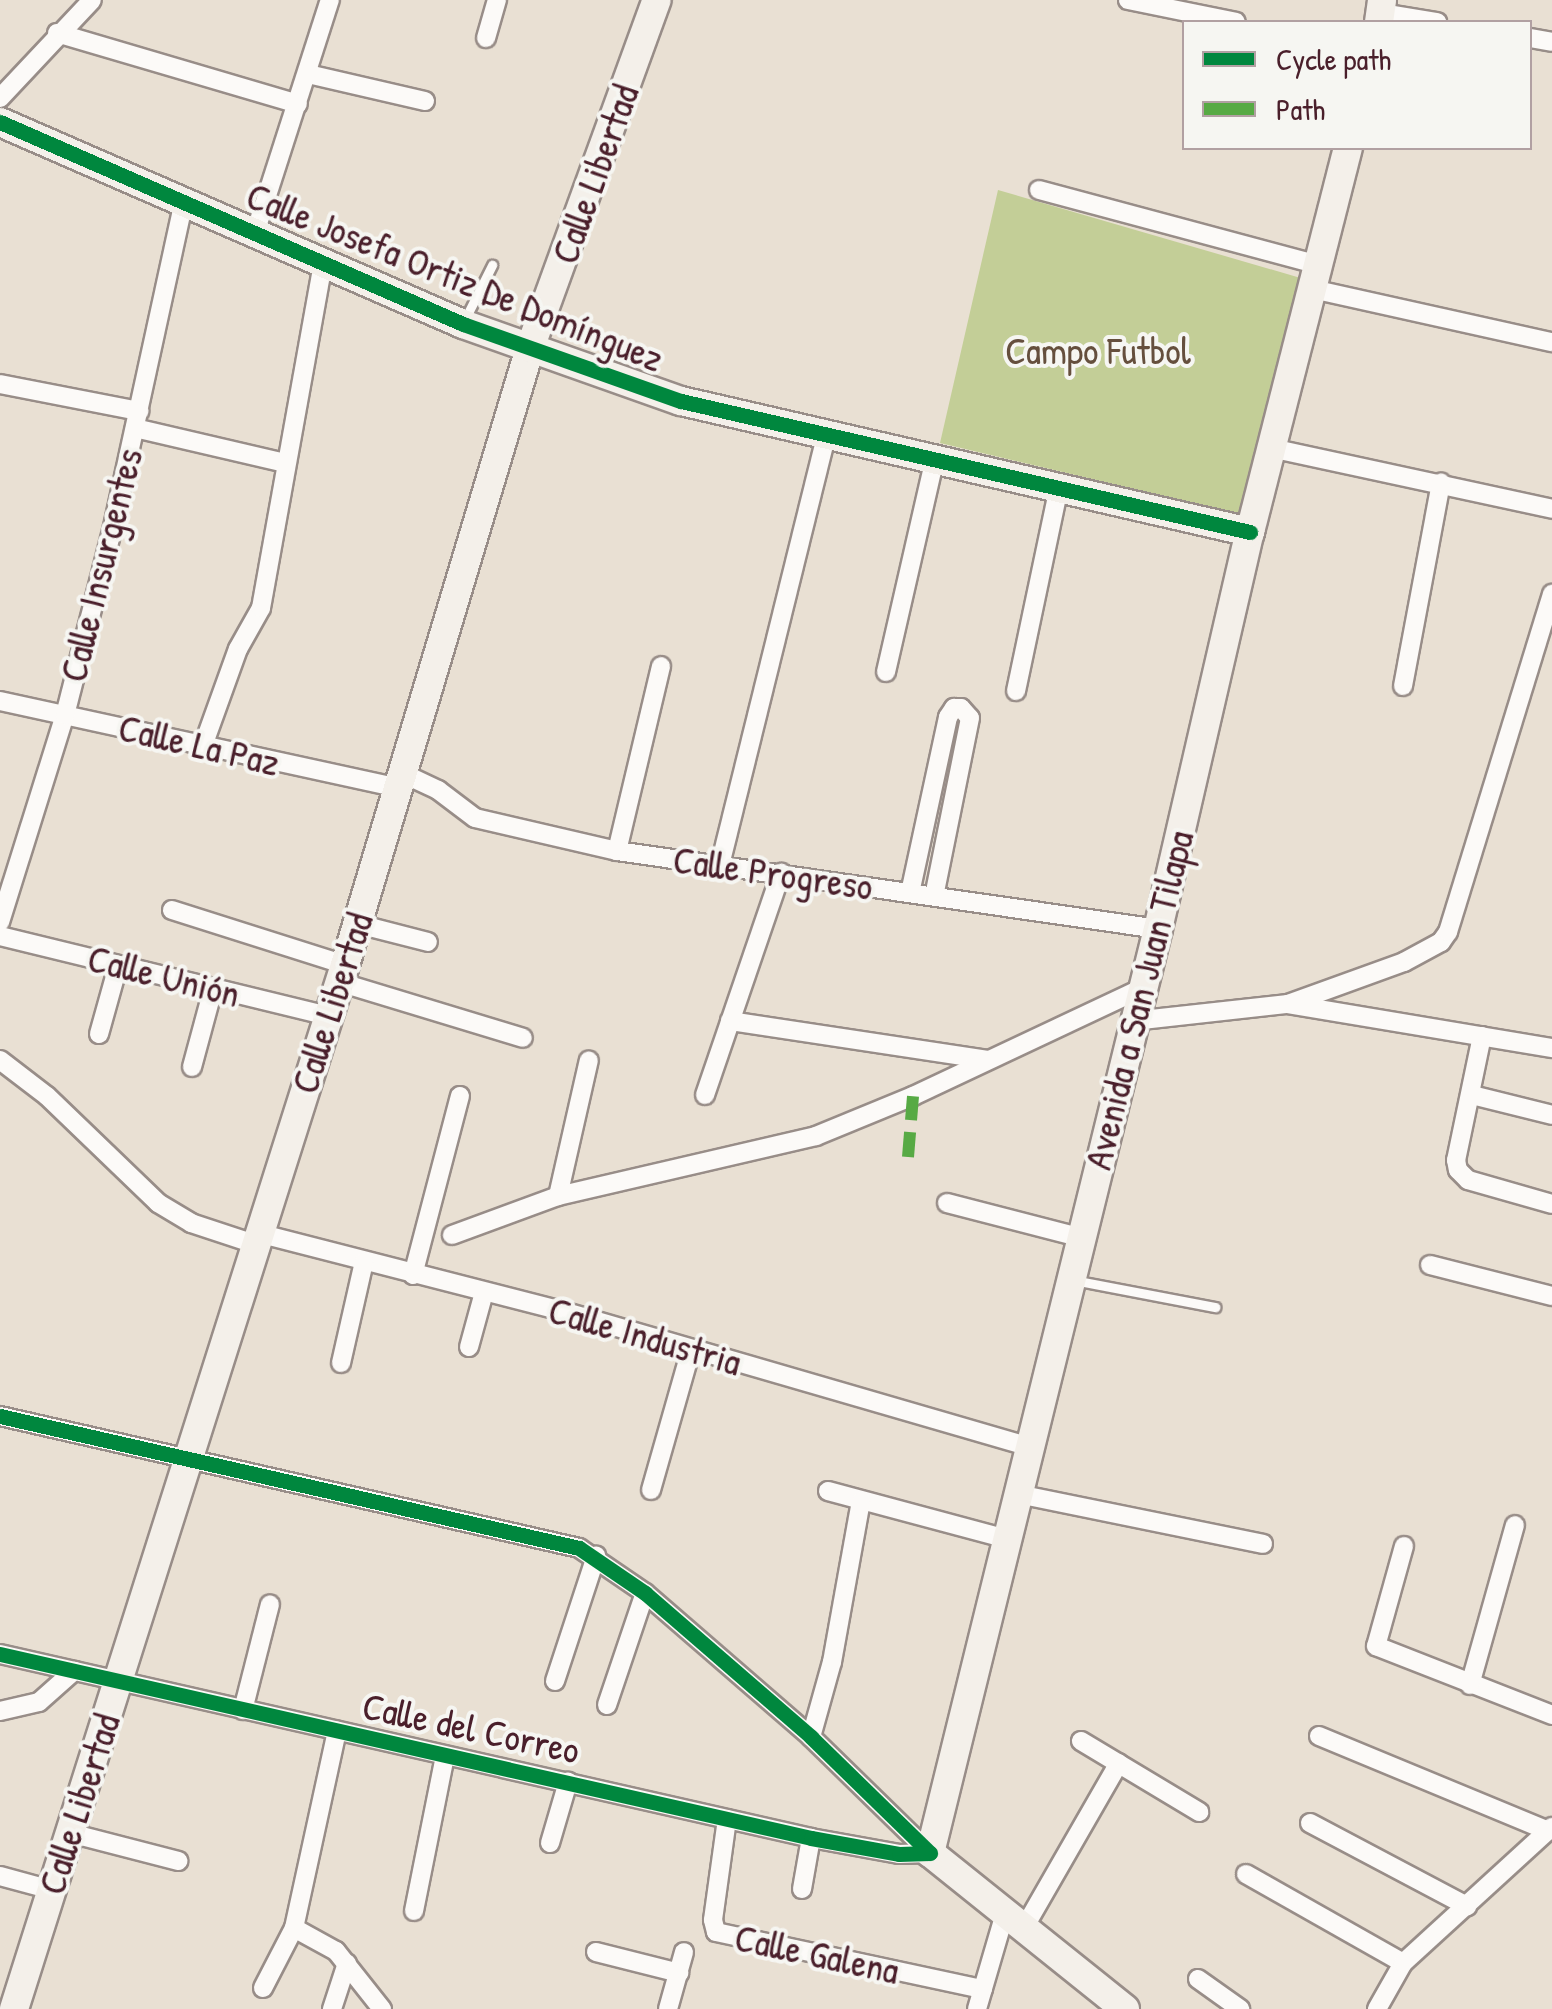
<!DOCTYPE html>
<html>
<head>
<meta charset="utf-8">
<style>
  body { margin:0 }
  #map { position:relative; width:1552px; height:2009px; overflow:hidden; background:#e9e0d3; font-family:"Patrick Hand",sans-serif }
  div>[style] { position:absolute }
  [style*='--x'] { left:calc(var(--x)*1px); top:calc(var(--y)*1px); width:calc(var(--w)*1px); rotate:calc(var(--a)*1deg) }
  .green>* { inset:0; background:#c3ce97 }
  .roads { filter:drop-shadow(2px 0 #988d88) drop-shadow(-2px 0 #988d88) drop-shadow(0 2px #988d88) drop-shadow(0 -2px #988d88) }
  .lane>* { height:9px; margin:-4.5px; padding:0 4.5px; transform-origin:4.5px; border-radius:4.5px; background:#fcfaf8 }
  .street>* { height:18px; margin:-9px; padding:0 9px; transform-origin:9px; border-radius:9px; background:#fcfaf8 }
  .secondary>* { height:28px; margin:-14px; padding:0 14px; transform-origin:14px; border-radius:14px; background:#f4f0ea }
  .quiet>* { height:12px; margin-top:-6px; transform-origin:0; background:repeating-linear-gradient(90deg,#57aa44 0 25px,transparent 0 37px) }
  .cycleway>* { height:15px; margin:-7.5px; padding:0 7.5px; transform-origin:7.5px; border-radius:7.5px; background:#00873e }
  span { translate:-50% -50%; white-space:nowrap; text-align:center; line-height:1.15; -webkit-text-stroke:8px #f6f6f2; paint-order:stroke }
  .street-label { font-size:38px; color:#4a1f2b }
  .park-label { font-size:38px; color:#654f3d }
  .legend { position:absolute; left:1182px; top:20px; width:350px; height:130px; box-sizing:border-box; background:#f6f6f2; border:2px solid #b1a0a2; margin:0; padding:12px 18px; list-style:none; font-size:30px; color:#4a1f2b }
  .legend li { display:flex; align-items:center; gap:20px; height:50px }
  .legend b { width:50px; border:2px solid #b1a0a2 }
</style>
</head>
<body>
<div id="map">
  <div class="green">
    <div style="clip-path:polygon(998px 190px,1304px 279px,1240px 514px,940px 443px)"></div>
  </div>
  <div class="roads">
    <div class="lane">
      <div style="--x:464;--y:321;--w:63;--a:-63.4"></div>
      <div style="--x:1073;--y:1280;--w:145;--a:10.8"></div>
    </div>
    <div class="street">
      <div style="--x:1128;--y:0;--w:110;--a:11.5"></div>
      <div style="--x:1381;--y:13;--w:57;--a:9.1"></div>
      <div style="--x:57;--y:33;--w:251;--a:16.4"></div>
      <div style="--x:486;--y:38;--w:40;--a:-74"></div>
      <div style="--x:1530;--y:38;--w:22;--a:10"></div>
      <div style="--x:308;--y:74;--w:120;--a:13"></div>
      <div style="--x:0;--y:98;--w:134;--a:-46.8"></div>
      <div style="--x:1039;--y:190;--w:289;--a:15"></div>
      <div style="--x:255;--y:233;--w:245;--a:-72.2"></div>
      <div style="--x:1312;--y:289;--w:246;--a:12.5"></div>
      <div style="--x:0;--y:384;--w:142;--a:11"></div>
      <div style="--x:135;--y:428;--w:154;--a:13.1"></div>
      <div style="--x:1271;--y:448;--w:288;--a:12.2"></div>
      <div style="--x:886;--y:672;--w:220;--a:-77.1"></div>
      <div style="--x:1403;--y:686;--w:207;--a:-79.4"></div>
      <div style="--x:1016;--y:691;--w:208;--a:-78.1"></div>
      <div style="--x:0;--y:701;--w:408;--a:12.3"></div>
      <div style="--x:203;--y:746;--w:103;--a:-70.2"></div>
      <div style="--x:238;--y:649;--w:47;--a:-60.7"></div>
      <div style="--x:261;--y:608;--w:349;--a:-79.8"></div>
      <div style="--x:404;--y:774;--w:38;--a:25"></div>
      <div style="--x:438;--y:790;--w:46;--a:37.1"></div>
      <div style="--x:475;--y:818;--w:146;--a:13.1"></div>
      <div style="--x:617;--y:851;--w:547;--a:8.2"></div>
      <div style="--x:617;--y:851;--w:190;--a:-76.6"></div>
      <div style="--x:720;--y:865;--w:446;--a:-76.1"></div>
      <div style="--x:910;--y:893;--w:180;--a:-77.8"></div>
      <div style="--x:948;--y:717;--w:11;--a:-56"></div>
      <div style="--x:954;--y:708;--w:7;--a:0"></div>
      <div style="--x:961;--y:708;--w:13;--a:48"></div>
      <div style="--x:970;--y:718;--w:182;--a:101.4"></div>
      <div style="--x:172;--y:910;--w:182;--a:17.6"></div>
      <div style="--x:0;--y:922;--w:217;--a:-72.6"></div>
      <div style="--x:65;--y:715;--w:190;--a:-75.7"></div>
      <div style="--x:112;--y:531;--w:335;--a:-77.7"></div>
      <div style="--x:358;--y:924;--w:72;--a:14.4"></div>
      <div style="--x:0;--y:936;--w:338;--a:13.7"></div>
      <div style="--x:339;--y:982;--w:192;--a:16.9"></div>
      <div style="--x:1288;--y:1004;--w:123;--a:-19.9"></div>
      <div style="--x:1404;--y:962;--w:42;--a:-28.4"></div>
      <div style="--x:1441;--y:942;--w:12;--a:-55"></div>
      <div style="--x:1448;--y:932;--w:354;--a:-72.9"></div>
      <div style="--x:730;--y:1021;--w:260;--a:8.6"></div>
      <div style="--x:1133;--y:1021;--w:156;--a:-6.3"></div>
      <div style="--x:1288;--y:1004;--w:268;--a:9.5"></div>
      <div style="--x:99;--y:1034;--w:71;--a:-74.4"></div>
      <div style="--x:1482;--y:1036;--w:127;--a:101.8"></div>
      <div style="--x:1456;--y:1160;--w:10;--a:79"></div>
      <div style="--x:1458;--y:1170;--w:14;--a:45"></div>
      <div style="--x:1468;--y:1180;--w:87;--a:15.9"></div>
      <div style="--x:0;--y:1060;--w:59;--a:37.5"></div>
      <div style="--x:47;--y:1096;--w:154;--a:43.9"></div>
      <div style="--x:158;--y:1203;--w:39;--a:31"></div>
      <div style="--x:191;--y:1223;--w:67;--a:18.2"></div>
      <div style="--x:192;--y:1067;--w:81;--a:-74.9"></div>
      <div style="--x:705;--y:1095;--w:235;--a:-71.1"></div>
      <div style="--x:1472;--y:1095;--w:82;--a:14"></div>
      <div style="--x:558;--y:1196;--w:139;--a:-77.2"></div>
      <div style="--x:947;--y:1203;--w:139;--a:14.5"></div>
      <div style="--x:258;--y:1233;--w:321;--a:14.4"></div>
      <div style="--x:569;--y:1313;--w:479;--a:16.2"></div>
      <div style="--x:452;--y:1235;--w:113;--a:-20.2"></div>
      <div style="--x:558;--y:1196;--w:265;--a:-13.1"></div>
      <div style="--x:816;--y:1136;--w:105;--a:-22.4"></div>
      <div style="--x:913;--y:1096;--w:253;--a:-25.2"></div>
      <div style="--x:1430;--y:1265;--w:126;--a:14.3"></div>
      <div style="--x:413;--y:1275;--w:185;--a:-75.3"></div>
      <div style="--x:469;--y:1347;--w:57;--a:-74.7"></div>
      <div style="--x:341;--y:1363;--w:104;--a:-77.2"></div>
      <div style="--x:0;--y:1416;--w:594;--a:12.84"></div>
      <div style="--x:579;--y:1548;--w:80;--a:34.3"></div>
      <div style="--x:645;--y:1593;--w:220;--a:40.9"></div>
      <div style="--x:811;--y:1737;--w:166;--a:44.3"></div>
      <div style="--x:651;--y:1490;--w:146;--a:-74.1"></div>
      <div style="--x:828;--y:1491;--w:185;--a:15"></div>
      <div style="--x:1018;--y:1494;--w:250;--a:11.5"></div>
      <div style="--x:1404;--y:1546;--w:104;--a:105.6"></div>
      <div style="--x:1376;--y:1646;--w:189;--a:21.4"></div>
      <div style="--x:0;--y:1654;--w:832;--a:12.78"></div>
      <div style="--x:811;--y:1838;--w:89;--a:10.3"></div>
      <div style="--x:899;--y:1854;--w:31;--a:-2"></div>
      <div style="--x:555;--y:1681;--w:132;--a:-71.8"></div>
      <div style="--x:1470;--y:1685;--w:166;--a:-74.3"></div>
      <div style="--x:607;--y:1705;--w:118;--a:-71.3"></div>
      <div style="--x:243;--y:1710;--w:109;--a:-75.7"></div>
      <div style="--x:0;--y:1711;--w:40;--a:-13"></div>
      <div style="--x:39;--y:1702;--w:47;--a:-41.5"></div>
      <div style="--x:1319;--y:1736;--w:248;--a:22.5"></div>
      <div style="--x:811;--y:1737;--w:78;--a:-74.4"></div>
      <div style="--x:832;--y:1662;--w:164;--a:-79.8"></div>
      <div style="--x:1081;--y:1741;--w:138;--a:31"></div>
      <div style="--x:727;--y:1819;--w:102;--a:97.9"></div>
      <div style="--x:713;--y:1920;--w:12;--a:76"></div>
      <div style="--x:716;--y:1932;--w:273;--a:12.1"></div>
      <div style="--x:1310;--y:1823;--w:178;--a:27.9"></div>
      <div style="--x:70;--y:1833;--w:112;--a:14.5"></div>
      <div style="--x:550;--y:1843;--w:64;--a:-73.6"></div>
      <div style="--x:1246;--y:1874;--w:180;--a:29.5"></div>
      <div style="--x:0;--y:1876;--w:54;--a:15.1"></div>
      <div style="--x:802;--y:1889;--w:52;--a:-80"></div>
      <div style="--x:414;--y:1911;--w:158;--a:-78.7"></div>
      <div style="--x:294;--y:1928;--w:48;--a:28.7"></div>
      <div style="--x:336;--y:1951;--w:74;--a:51.6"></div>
      <div style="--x:1024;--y:1928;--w:190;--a:-60.1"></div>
      <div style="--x:596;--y:1952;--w:86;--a:14.2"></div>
      <div style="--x:1198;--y:1979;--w:52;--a:35.5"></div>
      <div style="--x:263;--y:1988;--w:68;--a:-62.7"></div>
      <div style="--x:294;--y:1928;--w:202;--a:-77.7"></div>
      <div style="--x:332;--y:2009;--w:48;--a:-71.9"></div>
      <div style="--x:668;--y:2009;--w:59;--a:-74.3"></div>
      <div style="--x:977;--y:2009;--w:100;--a:-73.7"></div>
      <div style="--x:1377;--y:2009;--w:53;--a:-60.5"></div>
      <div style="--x:1403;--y:1963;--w:202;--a:-42.4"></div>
    </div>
    <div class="secondary">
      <div style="--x:1379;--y:22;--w:22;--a:-82"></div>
      <div style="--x:0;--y:122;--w:505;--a:23.57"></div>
      <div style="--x:463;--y:324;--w:231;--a:19.5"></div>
      <div style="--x:681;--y:401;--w:584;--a:12.97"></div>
      <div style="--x:14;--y:2009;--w:1095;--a:-72.41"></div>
      <div style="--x:345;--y:965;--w:644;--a:-73.31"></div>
      <div style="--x:530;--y:348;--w:370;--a:-70"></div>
      <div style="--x:1125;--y:2009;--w:250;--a:-141.3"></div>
      <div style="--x:930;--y:1853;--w:952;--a:-76.14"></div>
      <div style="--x:1158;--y:929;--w:408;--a:-77"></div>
      <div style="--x:1250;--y:532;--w:396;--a:-75.7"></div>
    </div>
  </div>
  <div class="quiet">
    <div style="--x:908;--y:1157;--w:61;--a:-85.3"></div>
  </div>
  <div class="cycleway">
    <div style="--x:0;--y:122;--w:505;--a:23.57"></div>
    <div style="--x:463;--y:324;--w:231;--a:19.5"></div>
    <div style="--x:681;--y:401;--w:584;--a:12.97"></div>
    <div style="--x:0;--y:1416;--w:594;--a:12.84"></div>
    <div style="--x:579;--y:1548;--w:80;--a:34.3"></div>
    <div style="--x:645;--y:1593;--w:220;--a:40.9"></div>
    <div style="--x:811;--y:1737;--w:166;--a:44.3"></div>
    <div style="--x:0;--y:1654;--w:832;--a:12.78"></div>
    <div style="--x:811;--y:1838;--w:89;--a:10.3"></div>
    <div style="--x:899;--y:1854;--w:31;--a:-2"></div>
  </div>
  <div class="street-label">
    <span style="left:595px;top:174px;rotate:-70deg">Calle Libertad</span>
    <span style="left:455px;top:277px;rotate:22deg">Calle Josefa Ortiz De Domínguez</span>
    <span style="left:101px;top:565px;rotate:-76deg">Calle Insurgentes</span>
    <span style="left:199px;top:745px;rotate:13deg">Calle La Paz</span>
    <span style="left:773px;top:873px;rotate:8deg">Calle Progreso</span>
    <span style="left:164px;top:976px;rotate:14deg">Calle Unión</span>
    <span style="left:1139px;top:1000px;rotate:-76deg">Avenida a San Juan Tilapa</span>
    <span style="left:332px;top:1003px;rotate:-72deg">Calle Libertad</span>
    <span style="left:645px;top:1336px;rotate:16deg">Calle Industria</span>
    <span style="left:471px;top:1728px;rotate:12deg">Calle del Correo</span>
    <span style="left:79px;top:1804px;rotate:-72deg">Calle Libertad</span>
    <span style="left:817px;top:1954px;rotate:12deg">Calle Galena</span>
  </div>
  <div class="park-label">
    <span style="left:1098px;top:351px">Campo Futbol</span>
  </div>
  <ul class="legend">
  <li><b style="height:12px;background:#00873e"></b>Cycle path</li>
  <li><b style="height:12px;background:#57aa44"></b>Path</li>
  </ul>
</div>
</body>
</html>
